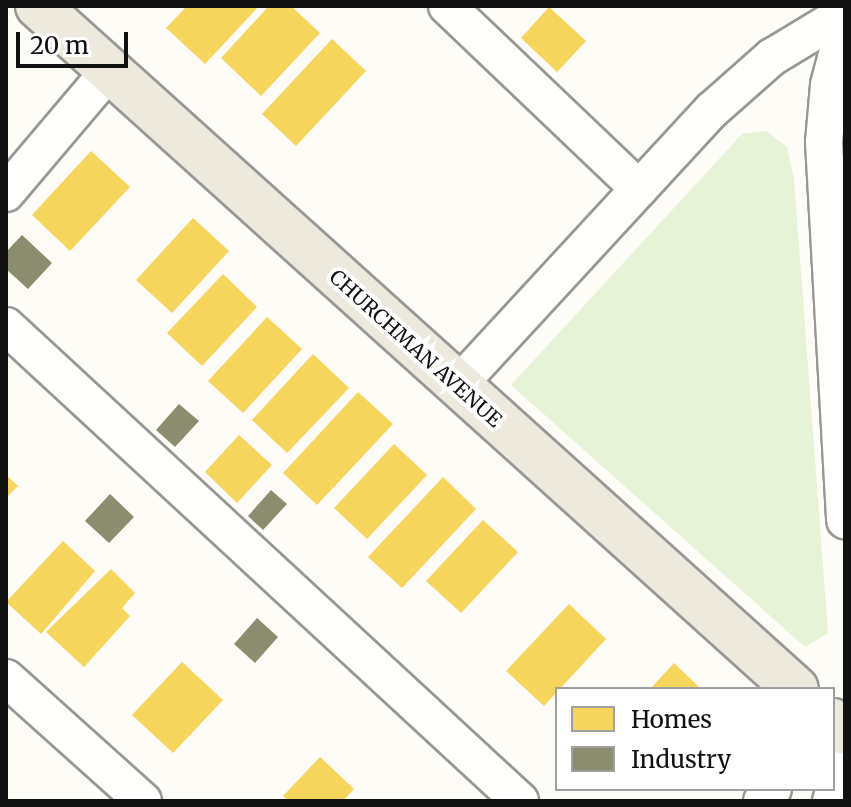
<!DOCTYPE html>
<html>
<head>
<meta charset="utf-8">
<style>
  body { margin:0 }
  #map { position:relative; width:851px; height:807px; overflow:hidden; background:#fdfcf7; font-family:Merriweather,serif }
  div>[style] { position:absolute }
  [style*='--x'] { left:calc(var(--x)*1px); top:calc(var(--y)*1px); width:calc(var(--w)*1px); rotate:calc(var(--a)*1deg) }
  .green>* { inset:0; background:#e7f3d7 }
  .homes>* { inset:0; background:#f6d55c }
  .industry>* { inset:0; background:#8c8c6e }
  .roads { filter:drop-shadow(2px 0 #979795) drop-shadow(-2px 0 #979795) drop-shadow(0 2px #979795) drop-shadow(0 -2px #979795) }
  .minor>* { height:36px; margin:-18px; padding:0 18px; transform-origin:18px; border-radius:18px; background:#fffffe }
  .major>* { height:44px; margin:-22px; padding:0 22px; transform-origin:22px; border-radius:22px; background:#ede9dc }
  span { translate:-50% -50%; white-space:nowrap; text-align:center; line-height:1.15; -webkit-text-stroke:8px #fff; paint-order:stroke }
  .street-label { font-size:20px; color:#111 }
  .frame { position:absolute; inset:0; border:8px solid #111; pointer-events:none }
  .legend { position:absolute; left:555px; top:687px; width:280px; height:104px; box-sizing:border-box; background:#fff; border:2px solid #a0a0a0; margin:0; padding:10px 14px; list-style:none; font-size:24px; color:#111 }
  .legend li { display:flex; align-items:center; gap:16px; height:40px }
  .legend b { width:40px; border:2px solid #a0a0a0 }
  .scale { position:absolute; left:16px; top:32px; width:112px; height:36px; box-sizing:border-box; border:4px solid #111; border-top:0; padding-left:10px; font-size:24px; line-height:28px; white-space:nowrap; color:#111; -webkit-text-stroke:6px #fff; paint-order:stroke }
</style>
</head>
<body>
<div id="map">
  <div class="green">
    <div style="clip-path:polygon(766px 131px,787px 147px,794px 179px,828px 633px,805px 647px,511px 385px,742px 134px)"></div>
  </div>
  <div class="homes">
    <div style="clip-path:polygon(187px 6px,259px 6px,205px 64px,166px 28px)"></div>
    <div style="clip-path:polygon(269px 6px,291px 6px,320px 33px,261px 96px,221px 58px)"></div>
    <div style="clip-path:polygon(549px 7px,586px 41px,557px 72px,521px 38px)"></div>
    <div style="clip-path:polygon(332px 39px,366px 71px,296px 146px,262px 114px)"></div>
    <div style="clip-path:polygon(91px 151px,130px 187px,70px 251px,32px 215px)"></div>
    <div style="clip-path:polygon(193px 218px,229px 251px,172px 313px,136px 280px)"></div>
    <div style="clip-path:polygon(223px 274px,257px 307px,202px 366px,167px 333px)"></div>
    <div style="clip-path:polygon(267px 317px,302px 349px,243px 413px,208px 381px)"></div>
    <div style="clip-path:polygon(313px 354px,349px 388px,287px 453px,252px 420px)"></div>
    <div style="clip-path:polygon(358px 392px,393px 424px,317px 505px,283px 473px)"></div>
    <div style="clip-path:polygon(239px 435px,272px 465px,237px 503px,205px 472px)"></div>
    <div style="clip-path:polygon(394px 444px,427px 475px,367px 539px,334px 508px)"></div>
    <div style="clip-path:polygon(6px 475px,18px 486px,6px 498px)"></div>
    <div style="clip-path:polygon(443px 477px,476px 509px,402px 588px,368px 557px)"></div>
    <div style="clip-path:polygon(483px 520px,518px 552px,461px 613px,426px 581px)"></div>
    <div style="clip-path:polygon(63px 541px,95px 571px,41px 634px,6px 602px)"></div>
    <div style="clip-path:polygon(111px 569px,135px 593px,122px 608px,130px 616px,84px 667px,46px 632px)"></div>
    <div style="clip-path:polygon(569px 604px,606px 639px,544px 706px,506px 671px)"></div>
    <div style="clip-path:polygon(182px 662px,223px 700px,173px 753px,132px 715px)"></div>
    <div style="clip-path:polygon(674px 663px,701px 689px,650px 689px)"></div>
    <div style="clip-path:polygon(320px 757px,354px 789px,343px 801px,288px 801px,283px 796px)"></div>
  </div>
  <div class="industry">
    <div style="clip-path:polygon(22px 235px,52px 263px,28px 289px,6px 269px,6px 252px)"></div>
    <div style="clip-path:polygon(179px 404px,199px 421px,175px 447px,156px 430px)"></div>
    <div style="clip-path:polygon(271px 490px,287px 504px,263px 530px,248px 516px)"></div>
    <div style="clip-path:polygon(110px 494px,134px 517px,109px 543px,85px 521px)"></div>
    <div style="clip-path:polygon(257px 618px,278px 637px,255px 663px,234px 644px)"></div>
  </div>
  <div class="roads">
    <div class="minor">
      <div style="--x:447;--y:6;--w:265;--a:43.6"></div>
      <div style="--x:845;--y:24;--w:63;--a:104.7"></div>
      <div style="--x:829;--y:85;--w:57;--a:95"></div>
      <div style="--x:824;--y:142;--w:379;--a:86.8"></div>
      <div style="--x:6;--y:193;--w:160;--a:-49.8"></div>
      <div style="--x:6;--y:326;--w:700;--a:42.74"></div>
      <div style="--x:458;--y:385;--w:374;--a:-47.3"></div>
      <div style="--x:712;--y:110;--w:80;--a:-41.5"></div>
      <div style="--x:772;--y:57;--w:85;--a:-31.1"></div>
      <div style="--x:6;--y:678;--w:184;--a:41.9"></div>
      <div style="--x:762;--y:801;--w:16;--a:-47"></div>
      <div style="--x:831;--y:801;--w:46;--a:-72.3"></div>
    </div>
    <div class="major">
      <div style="--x:38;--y:6;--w:1020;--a:42.02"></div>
      <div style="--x:833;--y:721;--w:16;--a:43"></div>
    </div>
  </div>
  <div class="street-label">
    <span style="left:416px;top:348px;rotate:42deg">CHURCHMAN AVENUE</span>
  </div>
  <div class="frame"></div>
  <ul class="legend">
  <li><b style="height:22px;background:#f6d55c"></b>Homes</li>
  <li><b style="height:22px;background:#8c8c6e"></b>Industry</li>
  </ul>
  <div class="scale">20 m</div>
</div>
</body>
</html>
